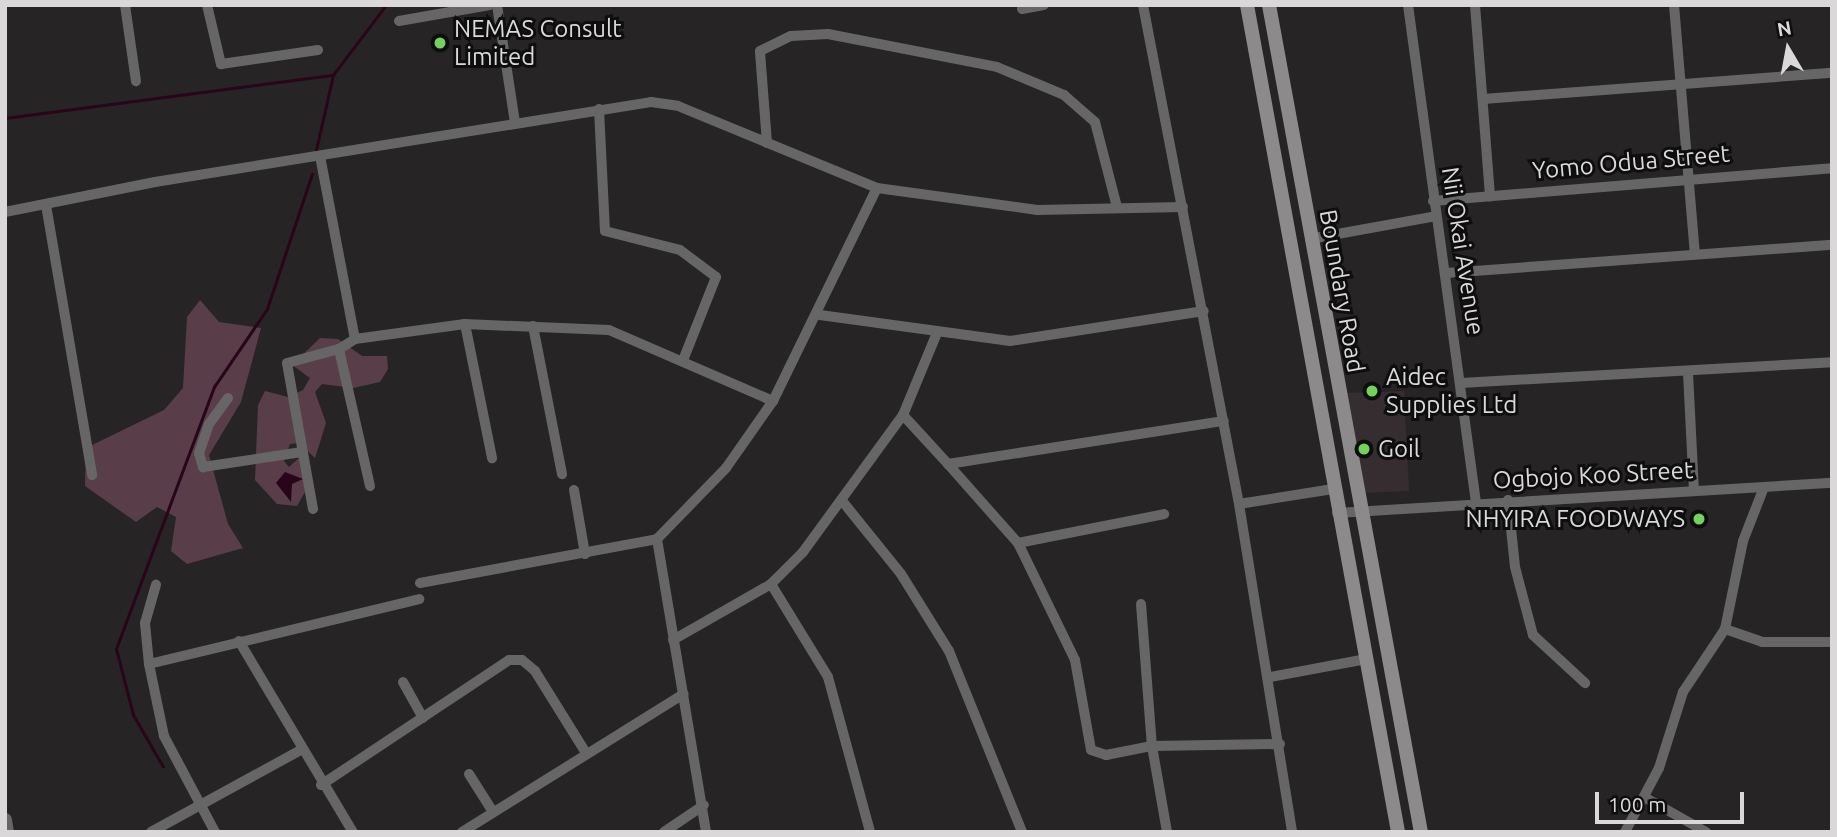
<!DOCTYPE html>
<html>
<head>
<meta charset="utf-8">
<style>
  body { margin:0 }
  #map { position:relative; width:1837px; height:837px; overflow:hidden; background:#272425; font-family:Ubuntu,sans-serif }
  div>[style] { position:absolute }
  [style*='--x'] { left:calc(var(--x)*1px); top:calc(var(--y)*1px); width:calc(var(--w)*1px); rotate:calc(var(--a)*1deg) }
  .built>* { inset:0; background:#352d30 }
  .green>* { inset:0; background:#593e4a }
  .water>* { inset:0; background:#290519 }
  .stream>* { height:2.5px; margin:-1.25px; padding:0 1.25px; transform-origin:1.25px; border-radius:1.25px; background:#290519 }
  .minor>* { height:10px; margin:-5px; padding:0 5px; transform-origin:5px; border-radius:5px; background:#676666 }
  .tertiary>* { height:14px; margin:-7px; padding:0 7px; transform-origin:7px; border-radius:7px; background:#676666 }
  .secondary>* { height:14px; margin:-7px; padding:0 7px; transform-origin:7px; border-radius:7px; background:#8d8a8b }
  .dots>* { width:19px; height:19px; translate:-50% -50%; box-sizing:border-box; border:4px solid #0f0e0e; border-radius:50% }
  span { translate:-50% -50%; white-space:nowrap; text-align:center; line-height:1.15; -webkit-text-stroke:6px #0f0e0e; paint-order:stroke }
  .poi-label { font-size:24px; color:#dad8d9 }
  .left { translate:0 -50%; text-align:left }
  .right { translate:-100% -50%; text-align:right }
  .street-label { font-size:24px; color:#dad8d9 }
  .frame { position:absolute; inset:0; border:7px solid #dad8d9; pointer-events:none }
  .north { position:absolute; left:1753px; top:14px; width:70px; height:70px; -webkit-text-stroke:5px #0f0e0e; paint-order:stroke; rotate:350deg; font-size:19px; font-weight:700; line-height:28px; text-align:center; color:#dad8d9 }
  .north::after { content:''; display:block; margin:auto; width:24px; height:32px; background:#dad8d9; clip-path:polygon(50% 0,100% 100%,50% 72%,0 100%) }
  .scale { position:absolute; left:1595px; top:792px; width:149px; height:32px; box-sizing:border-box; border:4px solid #dad8d9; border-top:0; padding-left:9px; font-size:21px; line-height:24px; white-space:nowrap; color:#dad8d9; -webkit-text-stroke:5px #0f0e0e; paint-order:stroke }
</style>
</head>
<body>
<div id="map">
  <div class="built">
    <div style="clip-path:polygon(1404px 391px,1409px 491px,1363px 493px,1344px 393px)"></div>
  </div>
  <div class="green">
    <div style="clip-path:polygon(200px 300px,219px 322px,261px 328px,241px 402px,209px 455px,228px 524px,243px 548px,187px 564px,171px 551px,176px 517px,157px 507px,136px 522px,85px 486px,86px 448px,164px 410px,183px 388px,187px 317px)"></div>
    <div style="clip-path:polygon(320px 338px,338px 339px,362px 356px,387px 356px,388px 369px,380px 382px,353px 388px,322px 384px,315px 392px,326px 423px,315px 458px,299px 443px,290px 444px,284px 461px,289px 467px,301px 456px,305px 492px,297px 506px,277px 504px,255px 480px,258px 405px,265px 391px,288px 397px,303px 390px,310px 378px,292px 365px)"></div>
  </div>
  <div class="water">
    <div style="clip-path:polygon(285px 472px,303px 479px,292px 484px,291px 502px,276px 483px)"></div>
  </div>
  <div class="stream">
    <div style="--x:5;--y:118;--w:331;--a:-7.5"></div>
    <div style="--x:316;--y:150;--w:77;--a:-77.2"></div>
    <div style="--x:333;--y:75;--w:88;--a:-52.9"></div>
    <div style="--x:163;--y:767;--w:60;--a:-120"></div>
    <div style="--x:133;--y:715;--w:68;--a:-104.4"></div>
    <div style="--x:116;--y:649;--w:280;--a:-69.5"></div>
    <div style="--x:214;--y:387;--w:94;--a:-55.8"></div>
    <div style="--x:267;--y:309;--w:142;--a:-71.6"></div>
  </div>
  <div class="minor">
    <div style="--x:125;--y:5;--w:77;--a:81.8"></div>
    <div style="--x:207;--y:5;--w:61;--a:76.7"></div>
    <div style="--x:221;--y:64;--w:98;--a:-8.2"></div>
    <div style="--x:497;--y:5;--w:119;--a:81.3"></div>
    <div style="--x:1143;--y:5;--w:508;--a:79.11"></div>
    <div style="--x:1239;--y:504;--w:332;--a:80.8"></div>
    <div style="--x:1408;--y:5;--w:503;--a:82.22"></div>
    <div style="--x:1475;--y:5;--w:192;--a:85.5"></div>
    <div style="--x:1674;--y:5;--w:250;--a:85.2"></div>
    <div style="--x:1022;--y:9;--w:22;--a:-10"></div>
    <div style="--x:399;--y:21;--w:92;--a:-10"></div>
    <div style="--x:1483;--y:99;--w:350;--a:-4.3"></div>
    <div style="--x:599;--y:109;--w:122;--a:87.2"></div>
    <div style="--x:605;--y:231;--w:77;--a:14.2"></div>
    <div style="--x:680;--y:250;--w:45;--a:36.9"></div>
    <div style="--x:716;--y:277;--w:87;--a:111.6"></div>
    <div style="--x:767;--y:143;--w:92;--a:-94.4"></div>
    <div style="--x:760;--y:51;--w:34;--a:-26"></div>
    <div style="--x:791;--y:36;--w:37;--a:-3"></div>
    <div style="--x:828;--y:34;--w:172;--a:11"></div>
    <div style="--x:997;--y:67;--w:73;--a:22.7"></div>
    <div style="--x:1064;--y:95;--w:41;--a:41.1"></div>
    <div style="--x:1095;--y:122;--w:88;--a:75.5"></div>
    <div style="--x:320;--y:156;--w:186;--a:79.2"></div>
    <div style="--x:1433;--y:201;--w:400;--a:-4.7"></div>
    <div style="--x:46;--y:205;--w:274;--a:80.3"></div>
    <div style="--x:5;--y:212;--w:153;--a:-11.3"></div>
    <div style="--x:155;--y:182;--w:502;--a:-9.16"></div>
    <div style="--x:651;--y:102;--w:27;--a:8"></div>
    <div style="--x:678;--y:106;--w:215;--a:22.4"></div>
    <div style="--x:877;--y:188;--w:162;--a:7.8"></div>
    <div style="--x:1037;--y:210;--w:146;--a:-1.2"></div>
    <div style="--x:1310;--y:239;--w:128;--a:-10.3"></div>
    <div style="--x:1447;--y:273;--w:386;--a:-4.2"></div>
    <div style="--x:820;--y:315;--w:192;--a:7.8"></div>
    <div style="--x:1010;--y:341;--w:196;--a:-8.8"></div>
    <div style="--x:465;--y:324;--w:137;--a:78.6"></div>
    <div style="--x:533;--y:326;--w:151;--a:78.9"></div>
    <div style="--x:1688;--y:373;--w:117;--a:87.1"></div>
    <div style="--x:1461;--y:383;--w:372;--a:-3.2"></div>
    <div style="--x:228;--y:398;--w:32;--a:126"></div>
    <div style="--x:209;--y:424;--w:31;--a:109"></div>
    <div style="--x:199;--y:453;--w:15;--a:74"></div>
    <div style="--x:203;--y:467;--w:100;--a:-8.6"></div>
    <div style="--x:903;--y:415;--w:67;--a:47.4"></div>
    <div style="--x:948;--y:464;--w:279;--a:-8.9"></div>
    <div style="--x:948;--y:464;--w:106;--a:48.5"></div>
    <div style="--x:1018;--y:543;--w:130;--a:64"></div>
    <div style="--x:1075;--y:660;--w:91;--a:79.9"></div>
    <div style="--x:1091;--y:750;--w:16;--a:18"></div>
    <div style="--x:1106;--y:755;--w:47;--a:-11.1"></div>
    <div style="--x:1152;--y:746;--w:128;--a:-0.9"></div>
    <div style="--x:370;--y:486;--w:140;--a:-102.8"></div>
    <div style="--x:339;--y:349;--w:19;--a:-32"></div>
    <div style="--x:355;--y:339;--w:111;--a:-7.8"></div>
    <div style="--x:465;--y:324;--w:144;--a:2.4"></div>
    <div style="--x:609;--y:330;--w:179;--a:23.4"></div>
    <div style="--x:574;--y:490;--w:65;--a:80.2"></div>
    <div style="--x:1508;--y:500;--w:67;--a:84"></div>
    <div style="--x:1515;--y:567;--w:70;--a:75.2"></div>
    <div style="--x:1533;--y:635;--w:71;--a:42.7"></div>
    <div style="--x:843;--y:502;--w:92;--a:51.1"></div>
    <div style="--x:901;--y:574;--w:91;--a:58.1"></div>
    <div style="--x:949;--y:651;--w:195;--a:68"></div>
    <div style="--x:1239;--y:504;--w:95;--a:-9.1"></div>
    <div style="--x:313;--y:509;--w:148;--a:-100.1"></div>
    <div style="--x:287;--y:363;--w:54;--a:-15.1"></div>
    <div style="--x:1337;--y:513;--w:496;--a:-3.5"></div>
    <div style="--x:657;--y:539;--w:297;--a:80.5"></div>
    <div style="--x:1018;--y:543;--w:149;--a:-11.2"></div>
    <div style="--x:420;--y:583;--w:241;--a:-10.5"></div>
    <div style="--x:657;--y:539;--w:99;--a:-45.8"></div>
    <div style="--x:726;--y:468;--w:82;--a:-55"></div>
    <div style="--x:773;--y:401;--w:237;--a:-64"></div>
    <div style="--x:771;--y:584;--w:109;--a:58.5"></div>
    <div style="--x:828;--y:677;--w:161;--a:74.8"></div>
    <div style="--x:1141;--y:604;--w:142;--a:85.6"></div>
    <div style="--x:1152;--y:746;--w:87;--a:80.1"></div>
    <div style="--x:1725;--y:629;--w:39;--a:19"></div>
    <div style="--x:1762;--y:642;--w:70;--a:0"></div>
    <div style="--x:673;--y:640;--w:113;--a:-29.7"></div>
    <div style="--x:771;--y:584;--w:45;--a:-45"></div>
    <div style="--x:803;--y:552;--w:170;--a:-53.9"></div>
    <div style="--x:903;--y:415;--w:89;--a:-67.5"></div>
    <div style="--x:239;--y:641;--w:222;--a:59.2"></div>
    <div style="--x:149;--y:664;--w:41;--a:-95.6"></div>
    <div style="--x:145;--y:623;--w:40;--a:-74"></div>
    <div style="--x:1270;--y:677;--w:98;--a:-10.6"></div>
    <div style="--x:403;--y:682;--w:41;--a:60.9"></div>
    <div style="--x:469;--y:774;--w:45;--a:57.7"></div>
    <div style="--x:321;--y:785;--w:226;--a:-33.6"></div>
    <div style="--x:509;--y:660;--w:13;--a:0"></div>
    <div style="--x:522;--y:660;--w:17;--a:40"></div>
    <div style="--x:535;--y:671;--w:97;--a:58.1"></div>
    <div style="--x:1646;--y:798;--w:69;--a:29.5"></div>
    <div style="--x:151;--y:832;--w:171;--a:-28.7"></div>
    <div style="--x:215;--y:832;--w:109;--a:-118"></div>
    <div style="--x:164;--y:736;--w:74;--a:-101.8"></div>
    <div style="--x:149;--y:664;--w:278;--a:-13.5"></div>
    <div style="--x:462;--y:832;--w:261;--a:-31.9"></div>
    <div style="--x:664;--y:832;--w:48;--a:-34"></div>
    <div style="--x:1625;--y:832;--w:72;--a:-62"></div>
    <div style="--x:1659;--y:768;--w:80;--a:-72.5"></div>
    <div style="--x:1683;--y:692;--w:76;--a:-56.3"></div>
    <div style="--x:1725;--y:629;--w:90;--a:-78.4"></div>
    <div style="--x:1743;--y:541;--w:58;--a:-68.7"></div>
  </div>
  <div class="tertiary">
    <div style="--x:5;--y:820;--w:12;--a:81"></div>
  </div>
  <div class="secondary">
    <div style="--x:1247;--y:5;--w:841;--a:79.65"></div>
    <div style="--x:1269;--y:5;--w:841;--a:79.59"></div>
  </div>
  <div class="dots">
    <div style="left:440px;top:43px;background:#72d25d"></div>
    <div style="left:1372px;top:391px;background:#72d25d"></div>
    <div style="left:1364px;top:449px;background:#72d25d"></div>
    <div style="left:1699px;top:519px;background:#72d25d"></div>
  </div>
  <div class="poi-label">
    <span class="left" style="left:454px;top:43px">NEMAS Consult<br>Limited</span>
    <span class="left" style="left:1386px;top:391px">Aidec<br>Supplies Ltd</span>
    <span class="left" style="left:1378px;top:449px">Goil</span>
    <span class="right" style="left:1685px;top:519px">NHYIRA FOODWAYS</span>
  </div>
  <div class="street-label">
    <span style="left:1631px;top:162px;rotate:-5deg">Yomo Odua Street</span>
    <span style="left:1463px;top:251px;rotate:81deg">Nii Okai Avenue</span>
    <span style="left:1342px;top:291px;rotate:80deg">Boundary Road</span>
    <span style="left:1593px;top:475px;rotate:-3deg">Ogbojo Koo Street</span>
  </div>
  <div class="frame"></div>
  <div class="north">N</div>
  <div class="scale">100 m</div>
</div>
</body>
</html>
